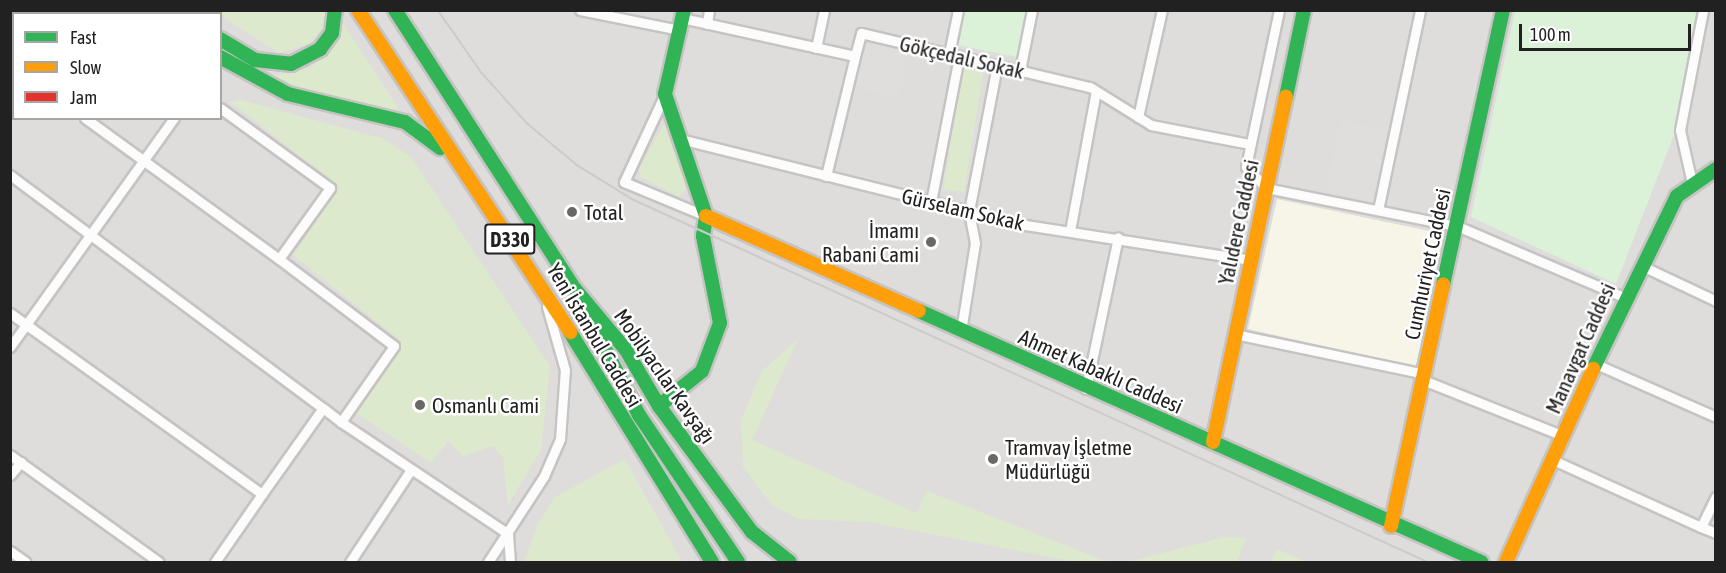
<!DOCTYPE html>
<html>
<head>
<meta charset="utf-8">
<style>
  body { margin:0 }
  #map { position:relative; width:1726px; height:573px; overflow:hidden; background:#efedea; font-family:"Asap Condensed",sans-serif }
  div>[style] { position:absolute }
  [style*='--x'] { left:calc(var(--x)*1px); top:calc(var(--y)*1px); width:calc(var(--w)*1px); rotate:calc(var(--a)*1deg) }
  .residential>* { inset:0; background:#dedddb }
  .education>* { inset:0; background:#f7f5e7 }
  .grass>* { inset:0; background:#dde9cc }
  .park>* { inset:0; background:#dbf2d9 }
  .parking>* { inset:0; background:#dfdedd }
  .roads { filter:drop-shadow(2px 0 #c5c4c2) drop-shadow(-2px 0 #c5c4c2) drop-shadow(0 2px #c5c4c2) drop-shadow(0 -2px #c5c4c2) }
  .street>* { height:9px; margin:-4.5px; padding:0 4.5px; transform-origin:4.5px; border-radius:4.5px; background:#fdfcfc }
  .fast>* { height:14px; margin:-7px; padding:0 7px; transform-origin:7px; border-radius:7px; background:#30b455 }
  .slow>* { height:14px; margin:-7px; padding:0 7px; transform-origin:7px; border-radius:7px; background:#ff9f0a }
  .jam>* { height:14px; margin:-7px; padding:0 7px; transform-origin:7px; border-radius:7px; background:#e5322d }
  .tram>* { height:1.5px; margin:-0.75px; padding:0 0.75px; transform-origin:0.75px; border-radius:0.75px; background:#cbcbcb }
  .dots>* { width:16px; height:16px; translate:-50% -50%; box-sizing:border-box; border:3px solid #fff; border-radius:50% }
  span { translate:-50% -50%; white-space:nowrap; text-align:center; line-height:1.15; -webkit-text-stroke:5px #fff; paint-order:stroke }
  .shield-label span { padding:2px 4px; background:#fff; border:2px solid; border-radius:4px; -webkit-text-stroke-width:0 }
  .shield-label { font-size:20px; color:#212121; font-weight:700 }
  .street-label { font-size:21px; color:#212121 }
  .poi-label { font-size:21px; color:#212121 }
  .left { translate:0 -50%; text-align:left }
  .right { translate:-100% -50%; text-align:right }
  .frame { position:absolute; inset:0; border:12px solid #212121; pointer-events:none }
  .legend { position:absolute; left:12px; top:12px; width:210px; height:108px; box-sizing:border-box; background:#fff; border:2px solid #a6a6a6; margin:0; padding:8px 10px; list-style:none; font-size:18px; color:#212121 }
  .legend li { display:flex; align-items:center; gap:12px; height:30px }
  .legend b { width:30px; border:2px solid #a6a6a6 }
  .scale { position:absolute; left:1519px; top:24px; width:172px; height:27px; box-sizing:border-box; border:3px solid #212121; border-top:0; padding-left:8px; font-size:18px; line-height:21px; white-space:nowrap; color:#212121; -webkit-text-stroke:4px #fff; paint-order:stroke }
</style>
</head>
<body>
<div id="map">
  <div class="residential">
    <div style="clip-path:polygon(evenodd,11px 11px,1715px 11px,1715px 562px,11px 562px,11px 11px,14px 14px,220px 14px,220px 118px,14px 118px,14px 14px)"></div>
  </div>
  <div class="education">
    <div style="clip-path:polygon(1277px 199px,1443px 234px,1416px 367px,1248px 329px)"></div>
  </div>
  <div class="grass">
    <div style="clip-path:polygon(213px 11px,325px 10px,326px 11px,322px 29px,310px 44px,279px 53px)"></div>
    <div style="clip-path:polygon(342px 22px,398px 107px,395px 110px,314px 95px,272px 76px,311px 67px,326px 53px)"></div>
    <div style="clip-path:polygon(964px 64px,984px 67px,964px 192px,943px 189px)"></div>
    <div style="clip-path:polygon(241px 100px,384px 139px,411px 157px,550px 366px,541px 450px,508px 505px,503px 457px,492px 446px,463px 456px,448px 441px,431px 463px,356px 413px,401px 341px,293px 255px,340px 187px,231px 102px)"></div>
    <div style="clip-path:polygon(664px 124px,688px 188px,678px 196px,641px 177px,639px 169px)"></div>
    <div style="clip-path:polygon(798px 339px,752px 440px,916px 513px,927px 491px,1108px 562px,1076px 562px,869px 522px,799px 519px,772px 505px,743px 467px,741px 420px,762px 371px)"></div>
    <div style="clip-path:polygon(625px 459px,682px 562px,524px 562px,538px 524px,555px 497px)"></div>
    <div style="clip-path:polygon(1225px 537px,1246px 538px,1237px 562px,1127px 562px)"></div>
    <div style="clip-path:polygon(1277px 549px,1306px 562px,1272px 562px)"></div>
  </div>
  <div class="park">
    <div style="clip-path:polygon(965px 11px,1027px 11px,1018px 57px,957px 45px)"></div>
    <div style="clip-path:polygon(1515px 11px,1697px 11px,1675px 132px,1616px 284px,1471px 217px)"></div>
  </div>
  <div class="parking">
    <div style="clip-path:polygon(864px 44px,908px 54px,899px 97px,855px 88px)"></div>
    <div style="clip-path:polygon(1341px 120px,1387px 129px,1372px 197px,1363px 200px,1326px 190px)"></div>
  </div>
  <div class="roads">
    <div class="street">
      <div style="--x:81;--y:10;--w:6;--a:45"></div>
      <div style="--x:580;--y:10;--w:101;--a:11.4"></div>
      <div style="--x:1279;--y:10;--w:160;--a:101.9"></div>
      <div style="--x:1246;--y:167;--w:29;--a:46"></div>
      <div style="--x:1266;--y:188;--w:195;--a:11.3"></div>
      <div style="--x:1457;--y:226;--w:184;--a:23.1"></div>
      <div style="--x:682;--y:18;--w:177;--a:12.4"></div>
      <div style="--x:855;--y:56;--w:24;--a:-75"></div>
      <div style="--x:861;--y:33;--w:235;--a:13.3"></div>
      <div style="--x:1090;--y:87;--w:72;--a:31.9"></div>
      <div style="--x:1151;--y:125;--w:101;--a:10.9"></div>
      <div style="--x:707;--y:24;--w:14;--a:-82"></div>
      <div style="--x:816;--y:48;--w:39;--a:-78"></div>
      <div style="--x:949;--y:54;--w:45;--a:-78.4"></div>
      <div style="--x:10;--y:64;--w:4;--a:27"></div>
      <div style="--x:1020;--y:70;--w:61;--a:-78.7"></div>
      <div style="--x:665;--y:94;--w:97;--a:115"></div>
      <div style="--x:624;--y:182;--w:89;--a:22.5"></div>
      <div style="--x:220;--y:108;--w:136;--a:36"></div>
      <div style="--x:330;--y:188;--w:87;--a:125.7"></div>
      <div style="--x:279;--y:259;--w:144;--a:37.1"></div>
      <div style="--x:394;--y:346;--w:93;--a:124.9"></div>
      <div style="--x:341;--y:422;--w:201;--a:33.8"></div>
      <div style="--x:1138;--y:117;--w:110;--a:-77.4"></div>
      <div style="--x:85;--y:118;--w:240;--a:36"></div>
      <div style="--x:680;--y:139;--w:356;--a:14"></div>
      <div style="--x:1025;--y:225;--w:229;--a:8.8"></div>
      <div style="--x:10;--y:175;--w:390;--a:36.7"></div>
      <div style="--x:826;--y:176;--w:123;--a:-76.4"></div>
      <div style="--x:1692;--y:183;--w:54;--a:-102.8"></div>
      <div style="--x:1680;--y:130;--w:122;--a:-79.1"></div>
      <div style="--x:931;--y:202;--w:149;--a:-79.1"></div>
      <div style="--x:1378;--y:210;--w:204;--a:-78.1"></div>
      <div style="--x:1070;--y:231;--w:142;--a:-79.5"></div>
      <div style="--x:1640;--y:265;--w:84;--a:25.3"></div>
      <div style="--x:10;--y:313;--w:310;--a:35.7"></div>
      <div style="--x:262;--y:494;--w:83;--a:124.7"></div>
      <div style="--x:961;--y:331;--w:89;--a:-81"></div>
      <div style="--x:975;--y:243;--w:33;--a:-101"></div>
      <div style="--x:969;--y:211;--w:149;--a:-79.1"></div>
      <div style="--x:1235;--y:334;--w:194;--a:11.9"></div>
      <div style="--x:10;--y:347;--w:282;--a:-54.4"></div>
      <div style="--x:1596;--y:364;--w:131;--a:23.8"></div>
      <div style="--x:1423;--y:380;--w:152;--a:21.7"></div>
      <div style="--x:1086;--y:389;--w:155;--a:-78.1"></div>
      <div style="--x:10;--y:455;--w:183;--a:35.7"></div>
      <div style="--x:1553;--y:460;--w:162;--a:24.4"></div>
      <div style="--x:1701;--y:527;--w:34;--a:-64"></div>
      <div style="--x:10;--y:475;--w:17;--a:-50"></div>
      <div style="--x:262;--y:494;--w:105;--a:-54.7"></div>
      <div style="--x:323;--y:408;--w:23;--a:38"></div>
      <div style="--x:1701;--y:527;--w:16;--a:22"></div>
      <div style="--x:508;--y:534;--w:28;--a:86"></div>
      <div style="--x:10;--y:551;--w:19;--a:35"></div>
      <div style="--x:350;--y:562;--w:109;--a:-56.6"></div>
      <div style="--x:488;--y:562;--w:103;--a:-56.9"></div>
      <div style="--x:544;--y:476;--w:40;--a:-66.6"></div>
      <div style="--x:560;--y:439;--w:69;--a:-85.9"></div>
      <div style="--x:565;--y:370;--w:66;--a:-105.9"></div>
    </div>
    <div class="fast">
      <div style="--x:176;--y:10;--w:6;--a:39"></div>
      <div style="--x:395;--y:10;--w:332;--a:57.2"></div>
      <div style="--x:575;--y:289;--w:80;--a:50.1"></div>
      <div style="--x:626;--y:350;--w:65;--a:59.5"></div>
      <div style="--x:659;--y:406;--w:157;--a:53.6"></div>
      <div style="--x:752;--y:532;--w:48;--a:38.3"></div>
      <div style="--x:220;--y:39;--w:41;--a:31"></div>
      <div style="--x:255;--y:60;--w:36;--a:6"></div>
      <div style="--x:291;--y:64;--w:33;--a:-27"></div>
      <div style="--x:320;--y:49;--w:20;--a:-53"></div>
      <div style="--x:332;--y:33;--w:23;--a:-83"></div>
      <div style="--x:220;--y:57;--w:77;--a:28.6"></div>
      <div style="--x:288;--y:94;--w:120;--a:13.5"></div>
      <div style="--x:405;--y:122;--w:44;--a:36.6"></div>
      <div style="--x:1286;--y:97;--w:89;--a:-78.3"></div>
      <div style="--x:1443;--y:285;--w:281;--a:-77.7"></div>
      <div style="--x:919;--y:311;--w:616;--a:24.07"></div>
      <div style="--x:586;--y:312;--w:116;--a:62.8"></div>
      <div style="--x:639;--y:415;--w:177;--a:56"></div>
      <div style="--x:570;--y:332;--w:270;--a:58.3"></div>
      <div style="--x:1593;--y:369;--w:192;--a:-64.1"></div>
      <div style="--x:1677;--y:196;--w:47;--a:-34.7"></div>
      <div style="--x:659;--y:406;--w:55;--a:-39.1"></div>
      <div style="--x:702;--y:371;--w:51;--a:-69.4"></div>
      <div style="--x:720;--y:323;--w:89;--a:-101.1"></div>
      <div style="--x:703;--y:236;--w:20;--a:-81"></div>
      <div style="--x:706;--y:216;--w:129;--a:-108.6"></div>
      <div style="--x:665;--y:94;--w:86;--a:-77.3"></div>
    </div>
    <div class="slow">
      <div style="--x:358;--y:10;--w:386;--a:56.6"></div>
      <div style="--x:706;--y:216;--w:233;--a:24"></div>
      <div style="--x:1213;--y:442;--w:353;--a:-78.1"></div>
      <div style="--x:1391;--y:526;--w:247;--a:-77.8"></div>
      <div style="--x:1506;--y:562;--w:212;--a:-65.7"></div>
    </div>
    <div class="jam">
      <div style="--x:147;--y:10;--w:6;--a:39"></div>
    </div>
  </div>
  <div class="tram">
    <div style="--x:438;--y:10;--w:77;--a:55.1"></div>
    <div style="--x:482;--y:73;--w:67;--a:48"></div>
    <div style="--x:527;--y:123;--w:65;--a:40"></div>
    <div style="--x:577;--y:165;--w:67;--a:31.6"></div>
    <div style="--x:634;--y:200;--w:873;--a:24.51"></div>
  </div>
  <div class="dots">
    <div style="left:572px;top:212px;background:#696867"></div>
    <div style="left:931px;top:242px;background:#696867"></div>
    <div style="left:420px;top:405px;background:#696867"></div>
    <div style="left:993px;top:459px;background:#696867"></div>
  </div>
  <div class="shield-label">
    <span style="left:510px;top:239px">D330</span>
  </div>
  <div class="street-label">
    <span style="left:962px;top:57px;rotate:13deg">Gökçedalı Sokak</span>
    <span style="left:963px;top:209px;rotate:13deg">Gürselam Sokak</span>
    <span style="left:1238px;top:222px;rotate:-78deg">Yalıdere Caddesi</span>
    <span style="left:1427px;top:264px;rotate:-78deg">Cumhuriyet Caddesi</span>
    <span style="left:595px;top:335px;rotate:59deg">Yeni İstanbul Caddesi</span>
    <span style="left:1580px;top:348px;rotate:-66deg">Manavgat Caddesi</span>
    <span style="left:1101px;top:371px;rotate:24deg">Ahmet Kabaklı Caddesi</span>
    <span style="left:665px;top:376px;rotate:55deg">Mobilyacılar Kavşağı</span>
  </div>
  <div class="poi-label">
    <span class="left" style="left:584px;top:212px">Total</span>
    <span class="right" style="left:919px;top:242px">İmamı<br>Rabani Cami</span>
    <span class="left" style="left:432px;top:405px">Osmanlı Cami</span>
    <span class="left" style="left:1005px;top:459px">Tramvay İşletme<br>Müdürlüğü</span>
  </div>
  <div class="frame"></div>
  <ul class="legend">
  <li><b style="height:8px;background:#30b455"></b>Fast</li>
  <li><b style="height:8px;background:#ff9f0a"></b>Slow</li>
  <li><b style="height:8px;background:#e5322d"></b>Jam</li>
  </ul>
  <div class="scale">100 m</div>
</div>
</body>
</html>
